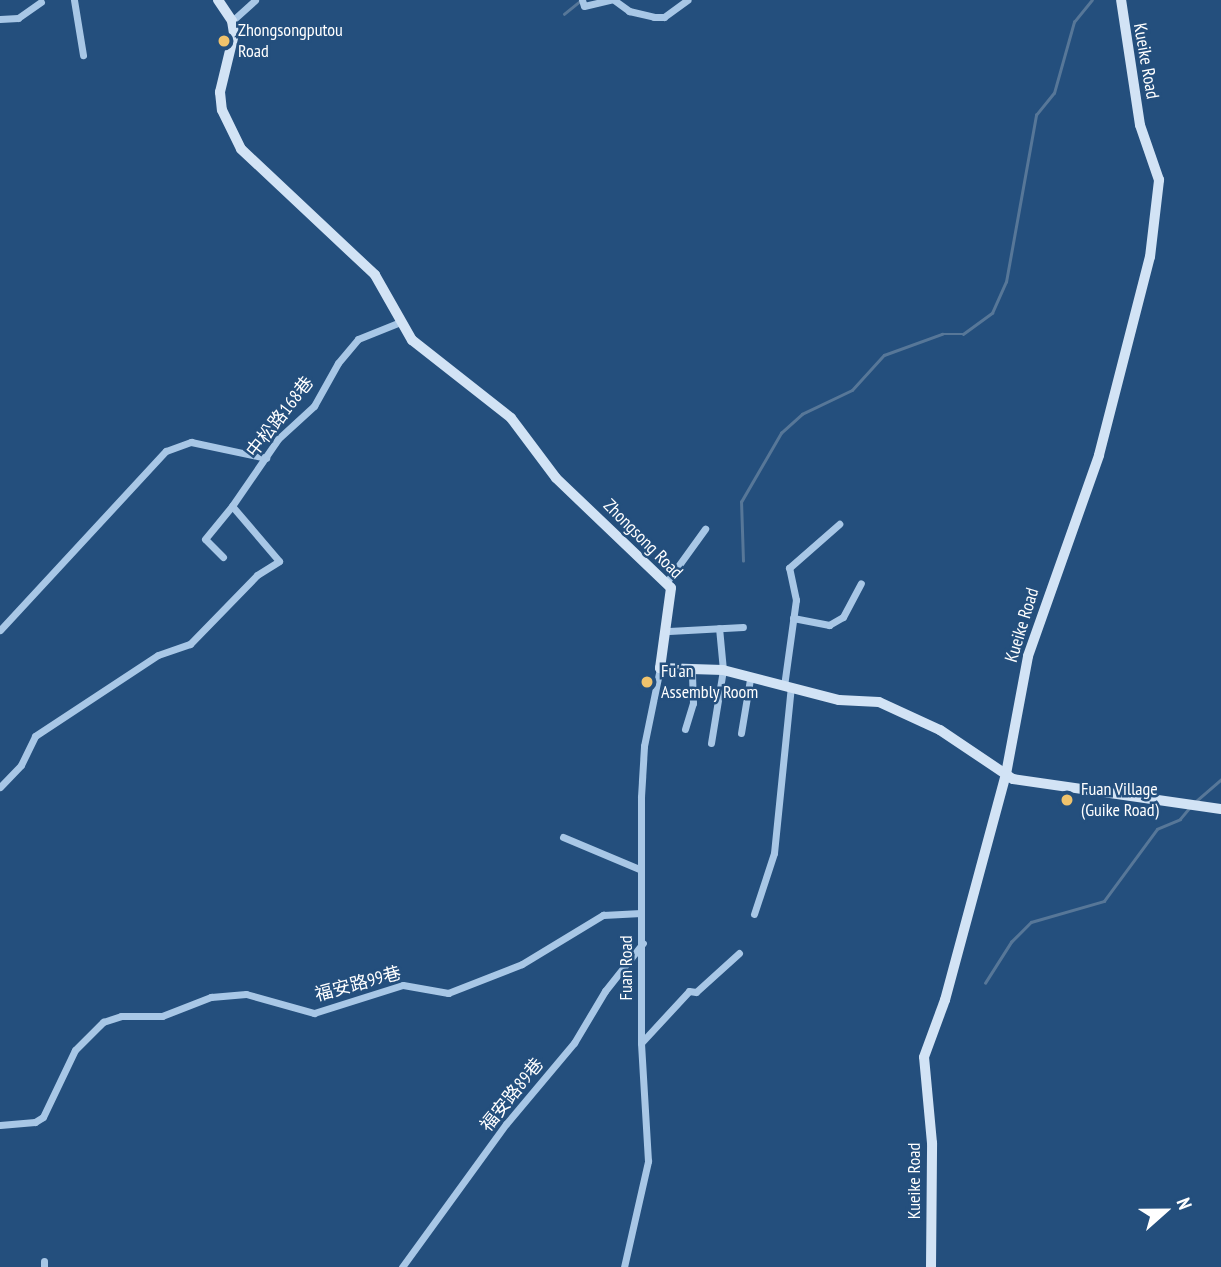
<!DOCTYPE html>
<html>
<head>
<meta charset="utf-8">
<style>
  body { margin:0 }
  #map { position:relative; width:1221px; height:1267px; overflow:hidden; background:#244f7d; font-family:"PT Sans Narrow","Noto Sans TC",sans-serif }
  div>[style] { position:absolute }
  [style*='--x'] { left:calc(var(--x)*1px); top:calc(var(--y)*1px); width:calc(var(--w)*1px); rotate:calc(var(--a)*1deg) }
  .stream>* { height:2.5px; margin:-1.25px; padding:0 1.25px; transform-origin:1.25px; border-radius:1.25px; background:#577798 }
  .street>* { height:7px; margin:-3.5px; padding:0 3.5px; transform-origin:3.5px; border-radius:3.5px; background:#a8c7e6 }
  .secondary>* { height:10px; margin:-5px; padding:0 5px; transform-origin:5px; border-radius:5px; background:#d2e3f5 }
  .dots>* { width:19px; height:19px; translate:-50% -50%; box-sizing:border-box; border:4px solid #244f7d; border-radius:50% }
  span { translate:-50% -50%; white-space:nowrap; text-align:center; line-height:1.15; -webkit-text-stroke:5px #244f7d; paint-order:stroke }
  .poi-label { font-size:18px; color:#fff }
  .left { translate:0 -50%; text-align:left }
  .street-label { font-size:18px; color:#fff }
  .north { position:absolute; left:1130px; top:1176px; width:70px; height:70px; -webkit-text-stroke:5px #244f7d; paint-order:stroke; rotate:69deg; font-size:19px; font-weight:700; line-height:28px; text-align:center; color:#fff }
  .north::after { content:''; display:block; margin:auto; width:24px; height:32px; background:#fff; clip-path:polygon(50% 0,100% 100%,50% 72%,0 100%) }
</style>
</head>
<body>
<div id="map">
  <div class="stream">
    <div style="--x:564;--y:14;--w:21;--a:-39"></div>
    <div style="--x:743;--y:561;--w:59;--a:-91.9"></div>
    <div style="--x:741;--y:502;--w:80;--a:-59.9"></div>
    <div style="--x:781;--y:433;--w:28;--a:-42"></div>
    <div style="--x:802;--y:414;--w:55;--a:-25.6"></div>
    <div style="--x:852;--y:390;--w:47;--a:-47.6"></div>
    <div style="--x:884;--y:355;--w:62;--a:-19.9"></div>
    <div style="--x:942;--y:334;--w:21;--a:0"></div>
    <div style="--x:963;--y:334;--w:36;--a:-36"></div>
    <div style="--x:992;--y:313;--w:34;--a:-66"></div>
    <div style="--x:1006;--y:282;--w:170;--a:-79.8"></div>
    <div style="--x:1036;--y:115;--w:28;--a:-51"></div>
    <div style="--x:1054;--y:93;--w:74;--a:-74.3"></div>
    <div style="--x:1074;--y:22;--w:28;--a:-51"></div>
    <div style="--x:1195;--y:802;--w:35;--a:-41"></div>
    <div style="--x:985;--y:983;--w:49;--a:-57.6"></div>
    <div style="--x:1011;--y:942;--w:28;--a:-45"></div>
    <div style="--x:1031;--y:922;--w:76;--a:-16"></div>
    <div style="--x:1104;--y:901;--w:89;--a:-53.6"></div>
    <div style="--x:1157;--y:829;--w:25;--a:-23"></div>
    <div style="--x:1180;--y:819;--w:16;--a:-50"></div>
  </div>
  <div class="street">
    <div style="--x:74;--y:0;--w:56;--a:80.7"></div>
    <div style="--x:582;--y:0;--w:6;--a:72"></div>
    <div style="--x:584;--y:6;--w:28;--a:-13"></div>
    <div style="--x:614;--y:0;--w:19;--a:36"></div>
    <div style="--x:629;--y:11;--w:26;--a:13"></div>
    <div style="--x:654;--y:17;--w:10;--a:0"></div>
    <div style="--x:664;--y:17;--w:29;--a:-36"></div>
    <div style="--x:0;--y:19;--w:18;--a:-3"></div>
    <div style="--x:18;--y:18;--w:28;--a:-35"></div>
    <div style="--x:232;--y:21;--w:31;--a:-42"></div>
    <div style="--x:223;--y:557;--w:25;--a:-135"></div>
    <div style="--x:205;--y:539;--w:43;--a:-50.7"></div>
    <div style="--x:666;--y:583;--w:67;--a:-54.2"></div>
    <div style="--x:793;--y:618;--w:37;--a:11"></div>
    <div style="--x:829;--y:625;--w:16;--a:-30"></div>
    <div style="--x:843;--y:617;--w:38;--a:-62"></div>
    <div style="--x:0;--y:630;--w:244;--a:-47.2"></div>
    <div style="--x:166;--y:451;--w:27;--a:-20"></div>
    <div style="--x:191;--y:442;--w:77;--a:12"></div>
    <div style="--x:669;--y:631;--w:74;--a:-3.1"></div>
    <div style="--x:784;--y:686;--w:87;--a:-82.1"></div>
    <div style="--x:796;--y:600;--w:33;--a:-102"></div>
    <div style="--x:789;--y:568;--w:67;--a:-41.3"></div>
    <div style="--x:685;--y:729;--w:27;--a:-73"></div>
    <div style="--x:693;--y:703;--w:34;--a:-92"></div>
    <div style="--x:741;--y:733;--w:55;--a:-80.5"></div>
    <div style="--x:711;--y:743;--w:74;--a:-80.7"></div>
    <div style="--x:723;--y:670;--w:42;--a:-95.4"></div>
    <div style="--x:0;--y:787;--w:30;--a:-46"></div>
    <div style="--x:21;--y:765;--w:32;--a:-64"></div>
    <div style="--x:35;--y:736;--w:147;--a:-33.4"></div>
    <div style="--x:158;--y:655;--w:34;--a:-19"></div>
    <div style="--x:190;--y:644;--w:96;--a:-45.8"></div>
    <div style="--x:257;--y:575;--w:26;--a:-32"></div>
    <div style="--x:279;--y:561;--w:72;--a:-130.5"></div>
    <div style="--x:232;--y:506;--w:81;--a:-55.5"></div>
    <div style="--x:278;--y:439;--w:49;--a:-42.5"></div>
    <div style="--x:314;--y:406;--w:49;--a:-60.8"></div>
    <div style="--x:338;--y:363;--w:31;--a:-50"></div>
    <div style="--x:358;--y:339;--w:45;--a:-22"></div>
    <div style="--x:563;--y:837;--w:82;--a:22.8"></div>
    <div style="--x:754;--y:914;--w:64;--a:-71.8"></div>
    <div style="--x:774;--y:853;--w:167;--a:-84.2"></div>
    <div style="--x:642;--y:1042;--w:69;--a:-47.3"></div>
    <div style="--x:689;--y:991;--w:7;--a:8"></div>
    <div style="--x:696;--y:992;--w:58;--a:-42.2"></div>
    <div style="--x:0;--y:1125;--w:35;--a:-5"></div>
    <div style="--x:35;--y:1122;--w:9;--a:-32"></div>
    <div style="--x:43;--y:1117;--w:74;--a:-64.5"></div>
    <div style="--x:75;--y:1050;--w:40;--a:-45"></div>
    <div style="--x:103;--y:1022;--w:19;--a:-18"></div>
    <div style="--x:121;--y:1016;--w:41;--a:0"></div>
    <div style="--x:162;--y:1016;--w:53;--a:-21.2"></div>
    <div style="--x:211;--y:997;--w:35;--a:-5"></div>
    <div style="--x:246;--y:994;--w:71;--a:15.6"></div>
    <div style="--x:314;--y:1013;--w:93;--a:-17.5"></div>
    <div style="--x:403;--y:985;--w:46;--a:10.1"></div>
    <div style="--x:448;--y:993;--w:79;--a:-21.4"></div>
    <div style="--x:522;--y:964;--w:95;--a:-31.2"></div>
    <div style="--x:603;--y:915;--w:38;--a:-3"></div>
    <div style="--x:44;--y:1267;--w:6;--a:-90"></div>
    <div style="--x:402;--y:1267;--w:177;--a:-54"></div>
    <div style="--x:506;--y:1124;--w:106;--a:-50"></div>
    <div style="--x:574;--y:1043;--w:61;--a:-59.2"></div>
    <div style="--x:605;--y:991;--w:61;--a:-51.6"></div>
    <div style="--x:624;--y:1267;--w:109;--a:-77.2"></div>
    <div style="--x:648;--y:1161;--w:118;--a:-93.4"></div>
    <div style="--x:641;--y:1043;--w:246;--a:-90"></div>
    <div style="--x:641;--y:797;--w:51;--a:-86.6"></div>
    <div style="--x:644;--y:746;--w:80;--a:-78.4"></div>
  </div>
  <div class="secondary">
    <div style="--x:218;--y:0;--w:25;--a:56"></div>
    <div style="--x:232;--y:21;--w:13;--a:81"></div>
    <div style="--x:234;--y:34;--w:60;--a:103.6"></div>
    <div style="--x:220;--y:92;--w:18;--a:84"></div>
    <div style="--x:222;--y:110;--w:43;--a:64"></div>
    <div style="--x:241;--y:149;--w:184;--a:43.2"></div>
    <div style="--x:375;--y:275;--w:75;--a:60.4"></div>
    <div style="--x:412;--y:340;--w:126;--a:38.2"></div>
    <div style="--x:511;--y:418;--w:75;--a:53.1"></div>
    <div style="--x:556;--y:478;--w:159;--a:43.7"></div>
    <div style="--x:671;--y:588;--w:81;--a:97.8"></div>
    <div style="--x:660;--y:668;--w:63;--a:1.8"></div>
    <div style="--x:723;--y:670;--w:120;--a:14.5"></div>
    <div style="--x:839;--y:700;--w:40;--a:2.9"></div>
    <div style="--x:879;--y:702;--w:67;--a:24.7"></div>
    <div style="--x:940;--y:730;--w:88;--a:33.9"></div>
    <div style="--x:1013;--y:779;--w:210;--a:8.2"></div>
    <div style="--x:931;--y:1267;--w:124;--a:-89.5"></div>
    <div style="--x:932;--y:1143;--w:86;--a:-95.3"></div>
    <div style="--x:924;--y:1057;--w:61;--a:-69.8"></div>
    <div style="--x:945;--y:1000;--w:234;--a:-74.9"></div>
    <div style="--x:1006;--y:774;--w:120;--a:-79.4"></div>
    <div style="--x:1028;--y:656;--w:213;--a:-70.5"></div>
    <div style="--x:1099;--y:455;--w:204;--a:-75.6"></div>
    <div style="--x:1150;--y:257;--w:78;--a:-83.3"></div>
    <div style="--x:1159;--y:180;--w:58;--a:-109.1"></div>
    <div style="--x:1140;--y:125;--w:126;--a:-98.6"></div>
  </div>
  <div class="dots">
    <div style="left:224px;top:41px;background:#f0c36c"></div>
    <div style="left:647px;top:682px;background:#f0c36c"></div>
    <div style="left:1067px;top:800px;background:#f0c36c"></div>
  </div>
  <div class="poi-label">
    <span class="left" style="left:238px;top:41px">Zhongsongputou<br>Road</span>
    <span class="left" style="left:661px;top:682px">Fu'an<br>Assembly Room</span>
    <span class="left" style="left:1081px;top:800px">Fuan Village<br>(Guike Road)</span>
  </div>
  <div class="street-label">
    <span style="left:1146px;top:61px;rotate:80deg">Kueike Road</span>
    <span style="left:280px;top:417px;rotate:-52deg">中松路168巷</span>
    <span style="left:643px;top:539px;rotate:45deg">Zhongsong Road</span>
    <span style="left:1022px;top:625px;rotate:-73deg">Kueike Road</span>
    <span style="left:626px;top:968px;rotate:-90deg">Fuan Road</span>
    <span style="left:358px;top:984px;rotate:-15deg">福安路99巷</span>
    <span style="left:512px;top:1095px;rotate:-51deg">福安路89巷</span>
    <span style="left:914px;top:1181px;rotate:-90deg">Kueike Road</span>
  </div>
  <div class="north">N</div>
</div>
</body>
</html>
